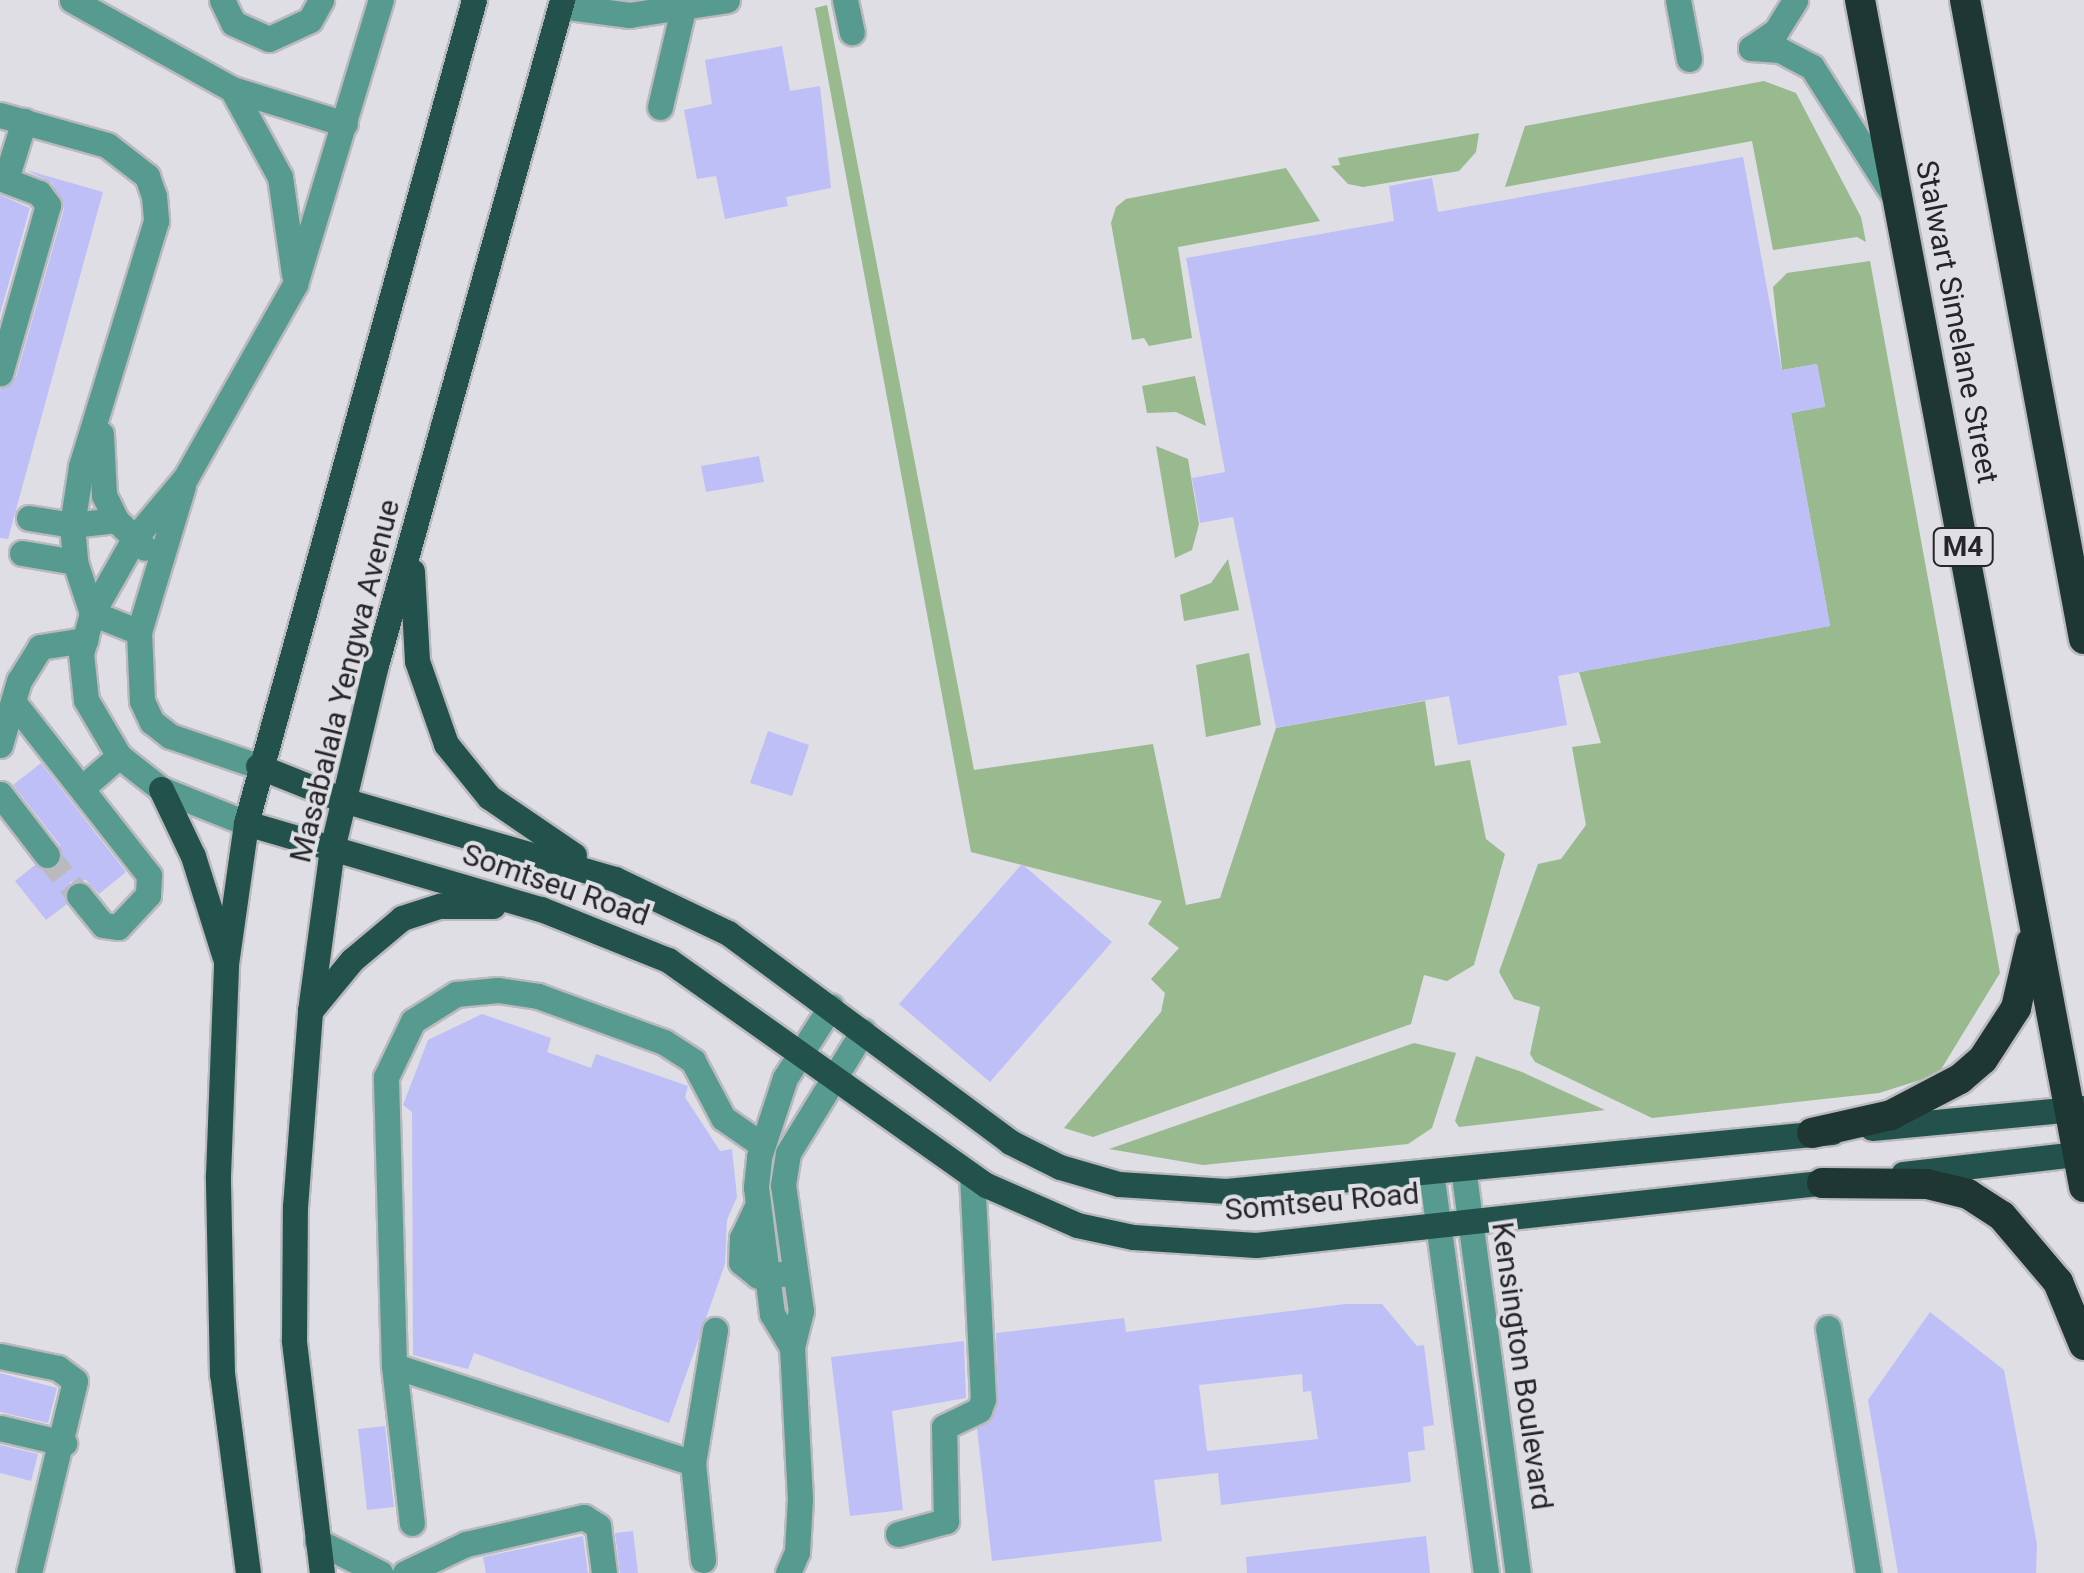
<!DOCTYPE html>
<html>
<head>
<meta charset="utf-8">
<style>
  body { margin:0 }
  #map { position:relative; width:2084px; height:1573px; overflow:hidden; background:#dedee4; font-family:Roboto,sans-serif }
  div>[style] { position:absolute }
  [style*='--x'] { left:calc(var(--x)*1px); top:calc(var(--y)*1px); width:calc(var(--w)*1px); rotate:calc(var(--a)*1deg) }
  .green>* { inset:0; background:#99b98e }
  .building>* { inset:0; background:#bfbff7 }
  .minor-tunnel>* { height:25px; margin-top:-12.5px; transform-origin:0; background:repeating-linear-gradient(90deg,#b9b9be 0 25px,transparent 0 37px) }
  .roads { filter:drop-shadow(2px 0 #b9b9be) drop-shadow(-2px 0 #b9b9be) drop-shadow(0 2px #b9b9be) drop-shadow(0 -2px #b9b9be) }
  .minor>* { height:25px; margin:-12.5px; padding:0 12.5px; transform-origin:12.5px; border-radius:12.5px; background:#579a90 }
  .major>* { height:25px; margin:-12.5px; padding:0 12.5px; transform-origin:12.5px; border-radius:12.5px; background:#22524b }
  .highway>* { height:30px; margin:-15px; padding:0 15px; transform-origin:15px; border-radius:15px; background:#1f3733 }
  span { translate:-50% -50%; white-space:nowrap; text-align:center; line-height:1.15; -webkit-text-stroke:8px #dedee4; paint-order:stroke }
  .shield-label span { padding:2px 8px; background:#dedee4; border:2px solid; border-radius:8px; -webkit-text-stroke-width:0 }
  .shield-label { font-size:28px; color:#262628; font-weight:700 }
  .street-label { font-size:30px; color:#262628 }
</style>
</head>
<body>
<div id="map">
  <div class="green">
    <div style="clip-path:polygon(827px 5px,974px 770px,1153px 744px,1186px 905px,1220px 898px,1276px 728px,1425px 701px,1435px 766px,1470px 760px,1486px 839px,1505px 854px,1474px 965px,1447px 981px,1424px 975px,1411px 1024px,1093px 1137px,1064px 1128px,1161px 1012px,1165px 993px,1151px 979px,1179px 948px,1148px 924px,1162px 901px,971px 852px,815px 8px)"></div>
    <div style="clip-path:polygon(1764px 81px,1796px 93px,1861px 217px,1866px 242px,1857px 237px,1773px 250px,1752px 141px,1505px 187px,1525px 126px)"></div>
    <div style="clip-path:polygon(1479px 133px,1476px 152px,1459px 171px,1363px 187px,1348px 184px,1331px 166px,1340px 165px,1338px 158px)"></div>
    <div style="clip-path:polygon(1286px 168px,1320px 221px,1178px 247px,1192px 338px,1149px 346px,1144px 338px,1132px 340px,1111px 223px,1116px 207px,1126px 199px)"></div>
    <div style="clip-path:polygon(1870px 261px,2000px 973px,1940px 1071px,1930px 1077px,1879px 1093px,1652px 1118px,1535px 1062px,1530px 1054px,1540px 1007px,1514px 999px,1499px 972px,1538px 864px,1561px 859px,1586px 825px,1572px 747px,1601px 743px,1579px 672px,1830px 626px,1791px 413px,1825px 406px,1817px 364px,1782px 370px,1773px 287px,1787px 273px)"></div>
    <div style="clip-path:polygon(1195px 376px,1206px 426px,1176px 412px,1147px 413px,1142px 386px)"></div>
    <div style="clip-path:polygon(1156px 446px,1188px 459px,1199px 524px,1192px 550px,1175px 558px)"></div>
    <div style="clip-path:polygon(1228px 559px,1239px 610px,1184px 621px,1180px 595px,1211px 583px)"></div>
    <div style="clip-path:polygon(1249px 653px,1261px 725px,1206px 737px,1196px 665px)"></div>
    <div style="clip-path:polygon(1414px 1043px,1456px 1053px,1432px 1128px,1408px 1144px,1203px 1165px,1109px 1149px)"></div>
    <div style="clip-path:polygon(1476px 1056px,1522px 1072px,1605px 1110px,1459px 1127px,1455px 1121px)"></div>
  </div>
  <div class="building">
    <div style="clip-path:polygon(782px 46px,790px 91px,820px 86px,831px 188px,786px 197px,788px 206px,725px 219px,716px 176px,697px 179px,684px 110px,712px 104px,705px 60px)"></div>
    <div style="clip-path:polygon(1743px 157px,1782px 370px,1817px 364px,1825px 407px,1791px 413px,1830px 626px,1558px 676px,1567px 725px,1458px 745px,1449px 696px,1276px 728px,1233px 517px,1200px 523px,1192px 478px,1225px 472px,1186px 258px,1394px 221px,1389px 186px,1432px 178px,1438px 212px)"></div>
    <div style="clip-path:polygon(26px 170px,103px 192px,8px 539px,0 538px,0 389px,16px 377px,64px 209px,52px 183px)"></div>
    <div style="clip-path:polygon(0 195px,30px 208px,0 314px)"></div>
    <div style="clip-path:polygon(759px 456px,764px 482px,706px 492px,701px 466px)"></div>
    <div style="clip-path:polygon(768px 731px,809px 745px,792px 796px,750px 783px)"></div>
    <div style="clip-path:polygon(41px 763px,126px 872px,99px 894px,86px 880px,70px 882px,66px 905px,46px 920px,15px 881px,35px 865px,50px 871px,62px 860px,60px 845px,13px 785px)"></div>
    <div style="clip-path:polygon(1022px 864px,1112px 942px,990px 1082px,899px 1004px)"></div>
    <div style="clip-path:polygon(482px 1014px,551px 1038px,547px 1052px,591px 1068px,596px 1054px,688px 1086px,685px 1097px,720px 1151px,732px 1149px,737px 1197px,727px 1220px,725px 1264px,669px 1423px,474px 1353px,468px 1369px,413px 1355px,412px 1112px,403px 1105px,428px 1040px)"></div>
    <div style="clip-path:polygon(evenodd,1345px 1304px,1382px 1304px,1417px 1346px,1424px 1345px,1434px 1425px,1423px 1427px,1425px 1450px,1408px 1452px,1411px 1482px,1221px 1505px,1218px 1473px,1154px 1480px,1162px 1541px,992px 1561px,977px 1429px,998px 1404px,996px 1333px,1124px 1318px,1126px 1332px,1345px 1304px,1302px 1374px,1303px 1392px,1311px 1391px,1318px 1439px,1207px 1451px,1199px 1385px,1302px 1374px)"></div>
    <div style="clip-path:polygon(1930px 1312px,2004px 1370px,2037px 1544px,2036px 1573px,1898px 1573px,1868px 1400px)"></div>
    <div style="clip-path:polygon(964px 1341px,966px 1398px,892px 1411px,903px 1510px,850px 1516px,831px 1357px)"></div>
    <div style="clip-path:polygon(0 1373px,57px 1388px,48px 1423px,0 1412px)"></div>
    <div style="clip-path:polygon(385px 1426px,394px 1507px,367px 1510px,358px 1429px)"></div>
    <div style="clip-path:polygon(0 1445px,38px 1454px,31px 1481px,0 1473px)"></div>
    <div style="clip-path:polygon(633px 1531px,638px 1573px,620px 1573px,615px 1533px)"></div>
    <div style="clip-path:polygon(583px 1536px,588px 1573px,486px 1573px,483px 1557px)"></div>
    <div style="clip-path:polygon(1426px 1536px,1430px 1573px,1247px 1573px,1246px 1557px)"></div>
  </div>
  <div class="minor-tunnel">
    <div style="--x:47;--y:855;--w:51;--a:51.3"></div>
  </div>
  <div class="roads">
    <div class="minor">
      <div style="--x:72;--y:0;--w:183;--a:29.1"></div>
      <div style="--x:232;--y:89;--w:118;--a:17.2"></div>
      <div style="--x:222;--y:0;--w:25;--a:64"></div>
      <div style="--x:233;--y:23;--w:39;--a:24"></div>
      <div style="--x:269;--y:39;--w:45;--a:-24.9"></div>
      <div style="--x:310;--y:20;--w:23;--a:-61"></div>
      <div style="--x:845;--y:0;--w:33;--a:78"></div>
      <div style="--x:1678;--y:0;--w:60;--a:79.4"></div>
      <div style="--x:561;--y:6;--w:69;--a:7.5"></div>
      <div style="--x:629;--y:15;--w:99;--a:-8.7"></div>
      <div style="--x:1751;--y:48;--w:29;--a:4"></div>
      <div style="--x:1780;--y:50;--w:36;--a:28"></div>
      <div style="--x:1812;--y:67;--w:151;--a:57.5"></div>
      <div style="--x:1751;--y:48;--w:30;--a:-34"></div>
      <div style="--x:1776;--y:31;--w:36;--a:-58"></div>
      <div style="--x:232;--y:89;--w:100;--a:61.4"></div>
      <div style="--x:280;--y:177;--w:98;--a:81.8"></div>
      <div style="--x:660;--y:107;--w:110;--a:-76.8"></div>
      <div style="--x:0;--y:115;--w:111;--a:15.7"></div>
      <div style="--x:107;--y:145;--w:51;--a:37.8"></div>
      <div style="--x:147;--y:176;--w:21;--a:71"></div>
      <div style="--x:154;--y:196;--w:25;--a:85"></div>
      <div style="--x:156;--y:221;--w:257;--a:107"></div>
      <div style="--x:81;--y:467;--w:59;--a:98.8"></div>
      <div style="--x:72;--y:525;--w:37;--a:85"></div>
      <div style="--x:75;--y:562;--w:54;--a:71.6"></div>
      <div style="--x:92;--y:613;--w:51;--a:22"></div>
      <div style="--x:0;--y:178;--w:42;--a:21"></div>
      <div style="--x:39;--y:193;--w:15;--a:53"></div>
      <div style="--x:48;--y:205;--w:175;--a:105.9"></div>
      <div style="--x:6;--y:179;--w:61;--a:-72.8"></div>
      <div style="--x:101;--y:434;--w:61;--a:87.2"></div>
      <div style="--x:104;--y:495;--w:28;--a:64"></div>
      <div style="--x:116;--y:520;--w:40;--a:44"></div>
      <div style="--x:183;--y:486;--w:152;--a:106.8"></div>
      <div style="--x:139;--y:632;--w:69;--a:87.5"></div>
      <div style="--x:142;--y:701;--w:23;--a:65"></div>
      <div style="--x:152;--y:722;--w:23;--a:38"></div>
      <div style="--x:170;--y:736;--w:93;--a:18.8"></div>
      <div style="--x:29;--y:518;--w:44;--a:9.2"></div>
      <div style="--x:72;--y:525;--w:44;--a:-6.5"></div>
      <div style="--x:22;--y:553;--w:54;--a:9.6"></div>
      <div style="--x:14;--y:703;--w:219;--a:51.9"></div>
      <div style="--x:149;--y:875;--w:20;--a:93"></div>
      <div style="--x:148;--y:895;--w:44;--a:133.2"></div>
      <div style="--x:118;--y:927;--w:15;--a:-172"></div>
      <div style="--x:103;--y:925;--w:38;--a:-129"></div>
      <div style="--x:0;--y:745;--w:67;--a:-73.5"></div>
      <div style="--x:19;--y:681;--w:40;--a:-58"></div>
      <div style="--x:40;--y:647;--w:46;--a:-8.8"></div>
      <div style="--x:82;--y:788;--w:49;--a:-40.9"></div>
      <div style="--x:0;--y:794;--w:77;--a:52.4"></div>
      <div style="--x:246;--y:823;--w:92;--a:-158.2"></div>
      <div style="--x:161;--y:789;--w:53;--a:-141.8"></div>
      <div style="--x:119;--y:756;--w:65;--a:-120.5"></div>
      <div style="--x:86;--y:700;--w:46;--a:-96.2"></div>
      <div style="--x:81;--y:654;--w:42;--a:-75"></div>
      <div style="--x:92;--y:613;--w:85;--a:-60.4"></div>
      <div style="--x:134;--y:539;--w:81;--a:-50"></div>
      <div style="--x:186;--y:477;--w:222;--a:-60.5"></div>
      <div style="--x:295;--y:284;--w:297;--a:-73.2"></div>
      <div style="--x:1463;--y:1168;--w:409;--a:82.3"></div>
      <div style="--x:1431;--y:1172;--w:405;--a:82.2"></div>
      <div style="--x:758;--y:1204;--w:38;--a:115"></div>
      <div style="--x:742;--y:1238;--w:24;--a:92"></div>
      <div style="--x:741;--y:1262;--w:22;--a:39"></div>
      <div style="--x:758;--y:1276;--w:24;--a:-5"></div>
      <div style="--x:1828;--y:1328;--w:248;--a:80.7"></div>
      <div style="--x:792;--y:1347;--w:39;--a:-121"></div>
      <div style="--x:772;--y:1314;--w:128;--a:-97.2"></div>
      <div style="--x:756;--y:1187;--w:30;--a:-84"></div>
      <div style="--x:759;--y:1157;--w:83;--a:-71.8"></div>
      <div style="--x:785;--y:1078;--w:85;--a:-57.4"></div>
      <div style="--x:0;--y:1356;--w:59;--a:11.7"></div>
      <div style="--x:58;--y:1368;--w:21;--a:37"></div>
      <div style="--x:75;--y:1381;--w:197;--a:103.5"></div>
      <div style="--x:394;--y:1366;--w:158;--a:83.5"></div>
      <div style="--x:0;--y:1428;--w:66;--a:13.2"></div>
      <div style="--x:693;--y:1463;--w:314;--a:-162"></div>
      <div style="--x:394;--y:1366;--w:289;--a:-91.6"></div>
      <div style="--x:386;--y:1077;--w:62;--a:-64.3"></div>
      <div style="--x:413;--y:1021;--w:51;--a:-32.1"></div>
      <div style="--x:456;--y:994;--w:42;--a:-5.4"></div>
      <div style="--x:498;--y:990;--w:40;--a:8.5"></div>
      <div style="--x:538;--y:996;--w:134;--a:20.1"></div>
      <div style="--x:664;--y:1042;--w:35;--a:33"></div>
      <div style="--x:693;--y:1061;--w:64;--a:62.2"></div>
      <div style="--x:723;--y:1118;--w:47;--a:34.7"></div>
      <div style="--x:898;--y:1534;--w:50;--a:-15.2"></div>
      <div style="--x:946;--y:1521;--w:94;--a:-91.2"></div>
      <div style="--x:944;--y:1427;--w:39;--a:-26"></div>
      <div style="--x:979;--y:1410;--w:12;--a:-70"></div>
      <div style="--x:983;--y:1399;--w:223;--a:-92.8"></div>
      <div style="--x:317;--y:1541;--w:71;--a:26.9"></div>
      <div style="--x:703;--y:1560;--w:98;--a:-95.9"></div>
      <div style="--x:693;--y:1463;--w:135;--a:-80.6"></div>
      <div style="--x:405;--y:1573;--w:68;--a:-25.4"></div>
      <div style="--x:466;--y:1544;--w:121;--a:-12.9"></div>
      <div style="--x:584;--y:1517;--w:17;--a:33"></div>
      <div style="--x:598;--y:1526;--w:47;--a:82.7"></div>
      <div style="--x:788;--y:1573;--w:23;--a:-67"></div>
      <div style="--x:797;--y:1552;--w:53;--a:-86.8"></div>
      <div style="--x:800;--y:1499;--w:152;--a:-93"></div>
      <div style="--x:792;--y:1347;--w:37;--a:-76"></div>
      <div style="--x:801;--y:1311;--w:127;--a:-98.1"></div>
      <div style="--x:783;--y:1185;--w:32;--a:-81"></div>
      <div style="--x:788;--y:1153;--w:143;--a:-58.4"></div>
    </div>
    <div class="major">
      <div style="--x:412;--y:571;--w:90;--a:86.8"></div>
      <div style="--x:417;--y:661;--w:88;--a:70.7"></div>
      <div style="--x:446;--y:744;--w:68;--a:50.9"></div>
      <div style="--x:489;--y:797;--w:103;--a:34.3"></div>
      <div style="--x:258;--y:766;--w:92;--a:21.8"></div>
      <div style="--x:343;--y:800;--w:283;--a:16.2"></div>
      <div style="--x:615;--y:879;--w:125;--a:25.5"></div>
      <div style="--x:728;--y:933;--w:351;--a:36.5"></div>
      <div style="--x:1010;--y:1142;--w:56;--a:26.6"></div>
      <div style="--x:1060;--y:1167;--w:61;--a:16.1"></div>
      <div style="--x:1119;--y:1184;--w:107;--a:3.7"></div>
      <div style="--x:1226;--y:1191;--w:609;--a:-5.56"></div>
      <div style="--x:161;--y:789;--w:74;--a:64.5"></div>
      <div style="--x:193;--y:856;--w:104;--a:72.6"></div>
      <div style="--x:246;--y:823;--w:307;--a:16.3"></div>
      <div style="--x:541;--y:909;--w:137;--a:21.9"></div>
      <div style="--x:668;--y:960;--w:390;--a:35.3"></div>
      <div style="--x:986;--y:1185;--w:99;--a:23.7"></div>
      <div style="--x:1077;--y:1225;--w:57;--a:12.1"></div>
      <div style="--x:1133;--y:1237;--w:123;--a:3.7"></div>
      <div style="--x:1256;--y:1245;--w:586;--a:-6.28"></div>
      <div style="--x:310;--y:1011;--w:66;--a:-50.5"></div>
      <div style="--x:352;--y:960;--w:65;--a:-40"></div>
      <div style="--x:402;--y:918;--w:40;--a:-18"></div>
      <div style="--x:440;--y:906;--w:53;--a:0"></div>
      <div style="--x:1872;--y:1128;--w:213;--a:-5.4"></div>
      <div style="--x:1903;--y:1174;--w:182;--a:-6.6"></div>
      <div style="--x:248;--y:1573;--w:201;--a:-97.4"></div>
      <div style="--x:222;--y:1374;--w:199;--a:-91.2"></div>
      <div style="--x:218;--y:1175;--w:211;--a:-87.8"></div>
      <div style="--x:226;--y:964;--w:142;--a:-81.9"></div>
      <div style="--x:246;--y:823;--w:854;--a:-74.52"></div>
      <div style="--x:322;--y:1573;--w:235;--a:-96.9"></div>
      <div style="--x:294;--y:1340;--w:133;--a:-89.6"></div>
      <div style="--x:295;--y:1207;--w:197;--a:-85.6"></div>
      <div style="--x:310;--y:1011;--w:163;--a:-82.3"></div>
      <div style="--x:332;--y:849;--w:189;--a:-76.6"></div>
      <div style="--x:376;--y:665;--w:691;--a:-74.37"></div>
    </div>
    <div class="highway">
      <div style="--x:1860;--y:0;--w:1208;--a:79.31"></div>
      <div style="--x:1965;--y:0;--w:650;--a:79.45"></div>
      <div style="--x:1812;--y:1133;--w:81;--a:-12.8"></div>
      <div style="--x:1891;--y:1115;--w:78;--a:-27.6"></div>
      <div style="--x:1960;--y:1079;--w:30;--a:-41"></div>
      <div style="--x:1983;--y:1059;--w:61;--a:-57.1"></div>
      <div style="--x:2016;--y:1008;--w:67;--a:-77"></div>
      <div style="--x:1822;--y:1183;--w:105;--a:0.5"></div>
      <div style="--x:1927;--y:1184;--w:42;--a:13.7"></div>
      <div style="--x:1968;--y:1194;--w:40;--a:32.9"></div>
      <div style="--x:2002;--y:1216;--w:87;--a:49.7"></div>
      <div style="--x:2058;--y:1282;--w:68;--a:67.6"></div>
    </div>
  </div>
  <div class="shield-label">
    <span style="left:1963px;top:547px">M4</span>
  </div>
  <div class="street-label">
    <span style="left:1957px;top:322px;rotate:79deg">Stalwart Simelane Street</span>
    <span style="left:345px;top:681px;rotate:-76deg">Masabalala Yengwa Avenue</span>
    <span style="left:556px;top:885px;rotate:19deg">Somtseu Road</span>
    <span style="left:1322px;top:1202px;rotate:-5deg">Somtseu Road</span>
    <span style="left:1522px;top:1366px;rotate:82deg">Kensington Boulevard</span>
  </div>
</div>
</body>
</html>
